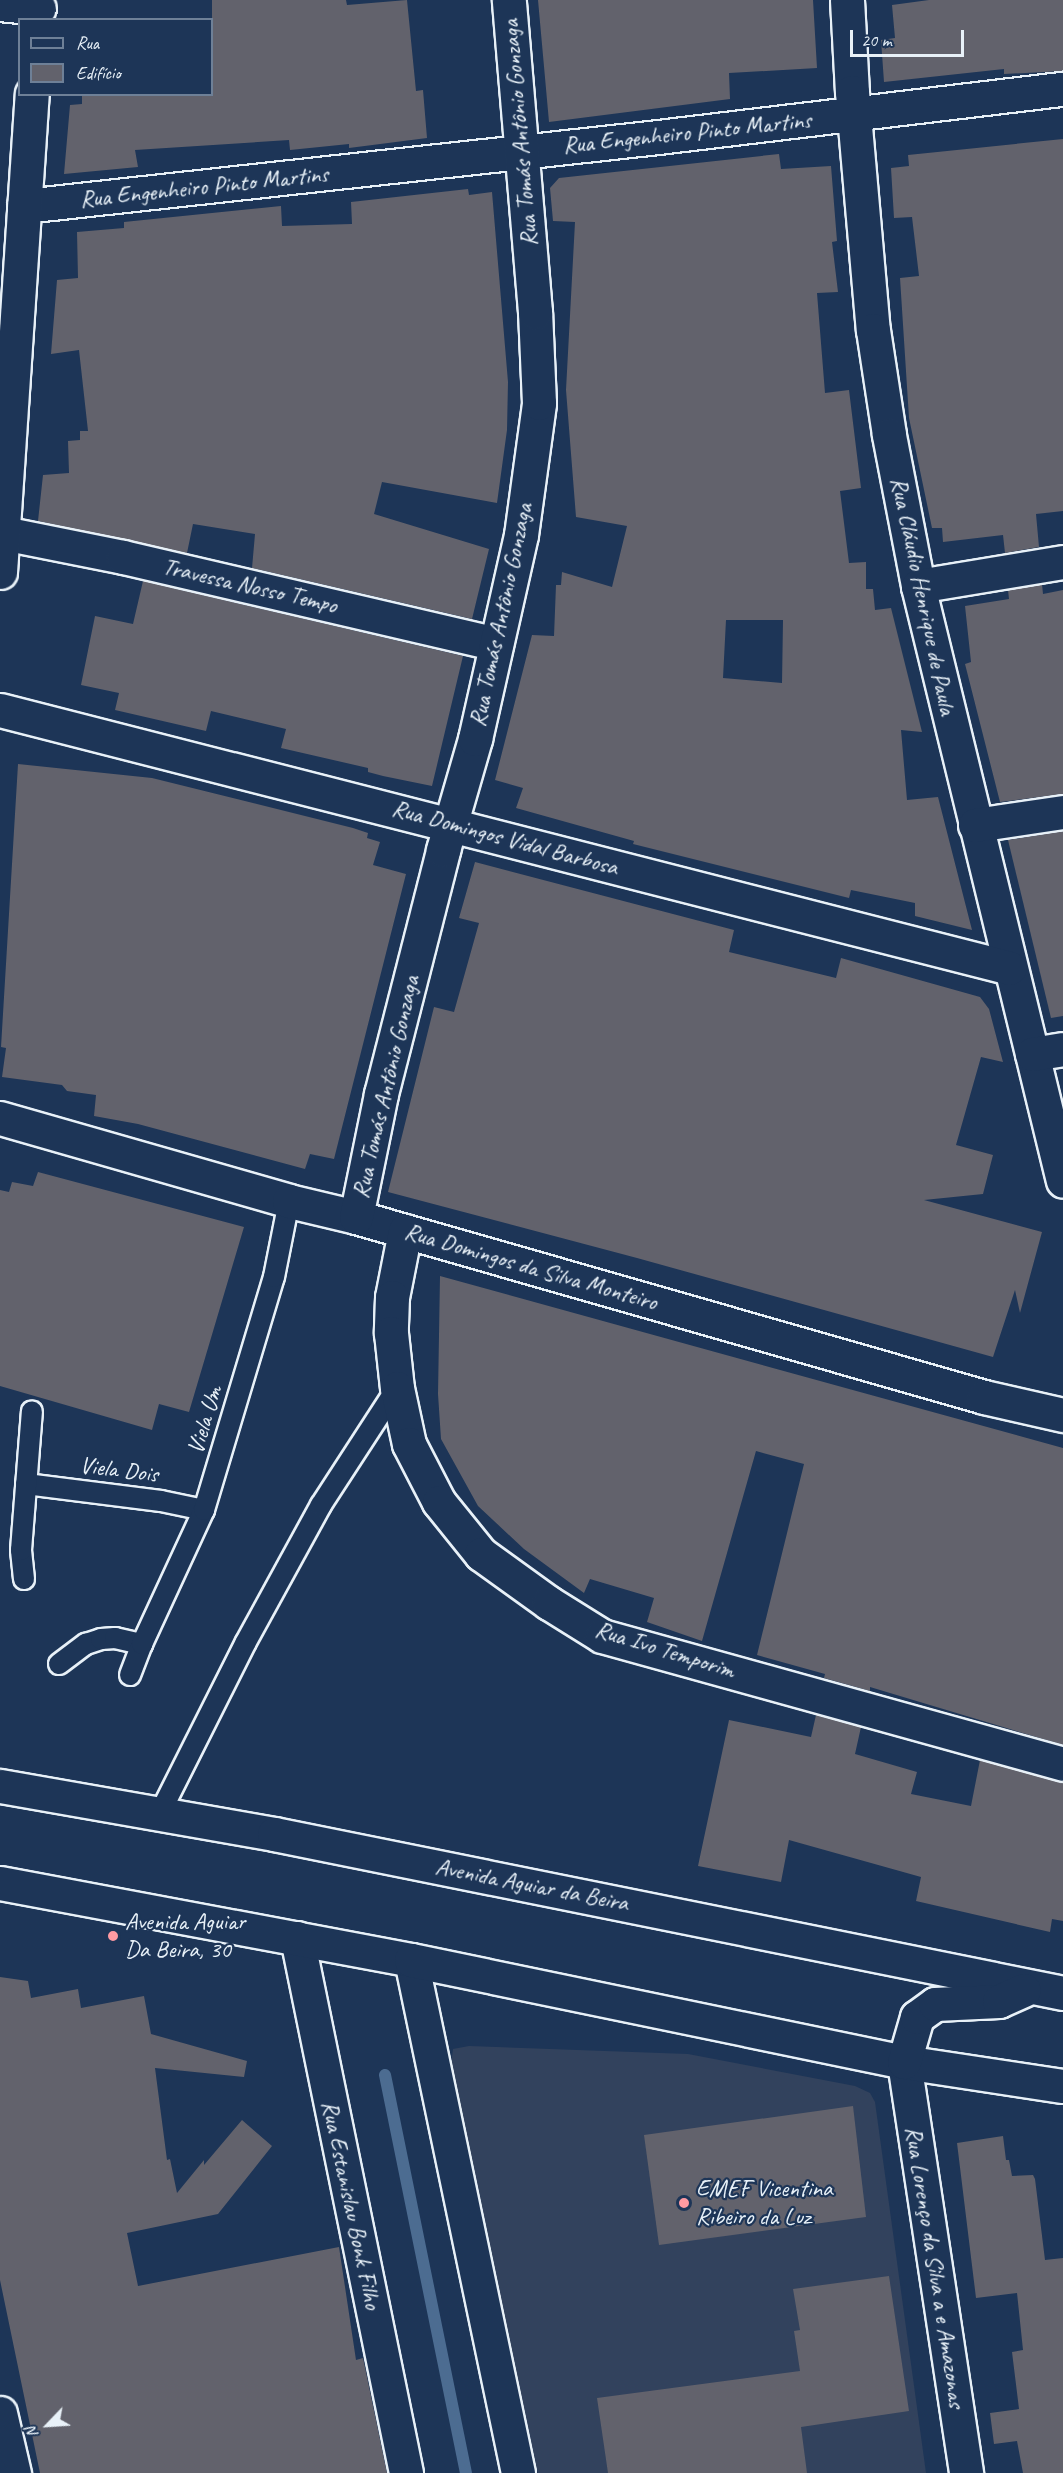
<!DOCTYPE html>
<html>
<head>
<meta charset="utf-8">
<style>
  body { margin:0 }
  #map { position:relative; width:1063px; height:2473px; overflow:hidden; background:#1d3557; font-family:Caveat,sans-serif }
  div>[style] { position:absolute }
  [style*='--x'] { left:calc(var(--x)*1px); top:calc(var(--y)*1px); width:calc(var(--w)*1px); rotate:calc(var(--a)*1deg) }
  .built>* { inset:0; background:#32425d }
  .stream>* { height:12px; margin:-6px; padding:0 6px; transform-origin:6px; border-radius:6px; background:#4c6c91 }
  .building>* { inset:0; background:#62626c }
  .roads { filter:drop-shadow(2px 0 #e8f1f8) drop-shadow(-2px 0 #e8f1f8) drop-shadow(0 2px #e8f1f8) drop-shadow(0 -2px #e8f1f8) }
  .lane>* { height:20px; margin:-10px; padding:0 10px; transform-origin:10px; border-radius:10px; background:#1d3557 }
  .street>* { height:33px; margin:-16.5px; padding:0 16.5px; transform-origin:16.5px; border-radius:16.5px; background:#1d3557 }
  .secondary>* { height:33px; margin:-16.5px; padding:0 16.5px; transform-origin:16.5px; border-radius:16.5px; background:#1d3557 }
  .dots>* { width:16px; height:16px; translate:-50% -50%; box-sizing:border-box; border:3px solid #1d3557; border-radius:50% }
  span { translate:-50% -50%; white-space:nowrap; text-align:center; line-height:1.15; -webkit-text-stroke:4.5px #1d3557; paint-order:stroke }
  .street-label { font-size:24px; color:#e8f1f8 }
  .poi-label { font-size:24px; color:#e8f1f8 }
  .left { translate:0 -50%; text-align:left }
  .legend { position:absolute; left:18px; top:18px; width:195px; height:78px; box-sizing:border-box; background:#1d3557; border:2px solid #6e8097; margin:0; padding:8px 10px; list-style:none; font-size:18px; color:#e8f1f8 }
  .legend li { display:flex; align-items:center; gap:12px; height:30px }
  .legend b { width:30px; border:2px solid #6e8097 }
  .north { position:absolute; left:18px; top:2395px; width:60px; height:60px; -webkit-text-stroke:4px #1d3557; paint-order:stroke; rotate:245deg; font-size:16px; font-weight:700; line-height:24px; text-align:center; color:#e8f1f8 }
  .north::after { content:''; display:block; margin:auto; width:21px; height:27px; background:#e8f1f8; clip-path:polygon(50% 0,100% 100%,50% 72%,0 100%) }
  .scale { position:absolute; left:850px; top:30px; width:114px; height:27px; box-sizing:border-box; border:3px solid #e8f1f8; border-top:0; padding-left:8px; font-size:18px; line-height:21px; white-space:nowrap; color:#e8f1f8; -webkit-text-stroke:4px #1d3557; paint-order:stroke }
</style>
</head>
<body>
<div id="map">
  <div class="built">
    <div style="clip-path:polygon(469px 2046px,688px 2054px,855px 2086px,870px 2093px,875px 2102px,926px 2473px,538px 2473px,450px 2072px,453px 2049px)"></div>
  </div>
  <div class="stream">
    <div style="--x:385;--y:2075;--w:406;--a:78.5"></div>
  </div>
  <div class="building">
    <div style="clip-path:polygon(212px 0,346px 0,347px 5px,407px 0,416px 91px,423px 90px,427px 138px,349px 148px,349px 144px,290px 150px,289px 140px,135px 150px,138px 167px,64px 174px,70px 105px,82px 104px,82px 94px,212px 94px)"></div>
    <div style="clip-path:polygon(538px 0,813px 0,817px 68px,729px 73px,730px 99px,549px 122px)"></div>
    <div style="clip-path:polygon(929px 0,1063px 0,1063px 71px,1004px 74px,1004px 69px,884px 82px,881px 40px,895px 38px,892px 5px)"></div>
    <div style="clip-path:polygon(1063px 139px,1063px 511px,1036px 514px,1039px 547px,1005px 553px,1003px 535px,943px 542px,942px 528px,932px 528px,909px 418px,900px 278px,919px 276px,912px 217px,894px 218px,891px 168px,909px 166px,908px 155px)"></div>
    <div style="clip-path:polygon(evenodd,779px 154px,781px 169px,831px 166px,837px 241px,832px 242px,838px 292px,817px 293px,825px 393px,849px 390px,861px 488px,840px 491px,849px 563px,866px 562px,866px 589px,873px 589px,875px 610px,891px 608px,922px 732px,901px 730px,907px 800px,938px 797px,972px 930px,915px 916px,915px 903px,851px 890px,849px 898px,633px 844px,634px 841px,516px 808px,523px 788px,495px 780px,532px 635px,554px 636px,556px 585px,561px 585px,562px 572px,612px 587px,627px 526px,576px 517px,566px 390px,575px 222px,553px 221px,550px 188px,559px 178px,779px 154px,726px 620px,783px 620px,782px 683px,723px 678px,726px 620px)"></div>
    <div style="clip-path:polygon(468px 189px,469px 195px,492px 192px,508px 382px,507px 430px,497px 503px,382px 482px,374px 514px,489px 549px,472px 619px,252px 568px,255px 534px,193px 524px,187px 553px,38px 521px,43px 475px,69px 473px,68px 441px,80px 440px,80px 431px,88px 431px,79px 350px,51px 354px,57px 280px,78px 278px,77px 232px,124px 228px,124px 222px,281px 206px,282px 226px,352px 224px,351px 202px)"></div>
    <div style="clip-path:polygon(143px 581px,463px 656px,432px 786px,383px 776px,368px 772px,368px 768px,281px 748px,286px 729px,211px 711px,206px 731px,115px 710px,119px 693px,81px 685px,95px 616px,133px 624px)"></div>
    <div style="clip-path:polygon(1042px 584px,1043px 594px,1063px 590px,1063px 794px,1000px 802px,965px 664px,971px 662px,965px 606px,1009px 599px,1008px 590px)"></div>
    <div style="clip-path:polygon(18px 764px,152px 778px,353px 828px,368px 833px,367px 838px,380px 842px,373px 865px,406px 874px,334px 1159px,310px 1154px,305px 1169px,138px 1124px,94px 1116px,96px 1095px,67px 1091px,62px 1085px,2px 1077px,6px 1048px,1px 1047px)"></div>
    <div style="clip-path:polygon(1063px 831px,1063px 1016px,1051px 1018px,1008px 840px)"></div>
    <div style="clip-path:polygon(475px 862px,734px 930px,729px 952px,836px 978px,841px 958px,980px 997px,989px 1009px,1003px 1062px,981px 1057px,956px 1145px,993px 1155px,983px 1194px,924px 1200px,1042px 1232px,1020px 1313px,1015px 1290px,993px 1357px,637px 1258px,388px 1192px,434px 1007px,454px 1012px,479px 923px,459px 918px)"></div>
    <div style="clip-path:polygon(38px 1172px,244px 1227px,189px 1412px,159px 1404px,152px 1430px,0 1386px,0 1190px,9px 1192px,12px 1182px,33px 1186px)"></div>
    <div style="clip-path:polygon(440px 1276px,1063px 1448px,1063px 1745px,870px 1687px,870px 1691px,824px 1678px,825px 1674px,757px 1655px,804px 1464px,756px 1451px,702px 1641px,647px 1622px,654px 1598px,590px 1579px,584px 1593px,524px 1549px,478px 1506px,441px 1439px,438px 1394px)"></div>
    <div style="clip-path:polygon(816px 1715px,861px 1727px,855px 1754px,917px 1772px,911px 1794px,971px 1806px,980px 1760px,1063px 1782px,1063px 1921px,1052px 1919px,1050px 1932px,916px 1901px,921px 1877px,789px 1840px,781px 1882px,698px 1866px,729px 1720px,811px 1737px)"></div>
    <div style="clip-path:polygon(0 1977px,28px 1981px,31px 1998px,78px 1989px,81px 2008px,144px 1996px,151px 2034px,247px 2061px,244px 2077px,155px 2068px,167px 2160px,170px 2159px,177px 2193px,204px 2160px,204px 2165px,242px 2120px,272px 2146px,218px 2214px,127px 2233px,138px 2286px,339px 2247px,356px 2360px,363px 2358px,387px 2473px,40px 2473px,0 2280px)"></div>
    <div style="clip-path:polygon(853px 2106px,866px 2217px,659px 2245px,644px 2135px)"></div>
    <div style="clip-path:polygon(1003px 2136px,1006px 2160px,1009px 2160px,1012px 2176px,1033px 2175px,1035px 2179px,1045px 2260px,1063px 2258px,1063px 2473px,1023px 2473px,1017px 2441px,994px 2444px,990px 2413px,1019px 2409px,1012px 2352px,1023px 2350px,1017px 2293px,976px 2298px,957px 2143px)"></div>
    <div style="clip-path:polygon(889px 2276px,909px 2411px,801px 2427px,807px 2473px,608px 2473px,597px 2398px,800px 2371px,794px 2331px,800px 2330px,793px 2289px)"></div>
  </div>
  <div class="roads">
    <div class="lane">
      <div style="--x:26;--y:1484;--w:136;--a:7.2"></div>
      <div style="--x:161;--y:1501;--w:44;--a:11.8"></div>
      <div style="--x:24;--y:1579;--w:29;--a:-96"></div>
      <div style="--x:21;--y:1550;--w:139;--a:-85.5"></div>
      <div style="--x:59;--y:1664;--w:34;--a:-37"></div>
      <div style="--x:86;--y:1644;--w:16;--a:-18"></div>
      <div style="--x:101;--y:1639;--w:14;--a:-4"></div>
      <div style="--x:115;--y:1638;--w:28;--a:13"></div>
      <div style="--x:130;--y:1675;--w:33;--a:-69"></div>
      <div style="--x:142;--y:1644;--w:148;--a:-65.2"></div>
      <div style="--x:204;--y:1510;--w:243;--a:-73.3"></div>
      <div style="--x:274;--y:1277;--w:77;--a:-78.8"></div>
      <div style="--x:160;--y:1813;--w:191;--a:-63.3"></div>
      <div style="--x:246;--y:1642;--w:156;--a:-61.3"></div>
      <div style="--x:321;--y:1505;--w:140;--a:-57"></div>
    </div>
    <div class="street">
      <div style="--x:847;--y:0;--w:92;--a:86.9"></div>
      <div style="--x:852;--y:92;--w:239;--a:85"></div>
      <div style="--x:873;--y:330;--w:106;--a:81.3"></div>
      <div style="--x:889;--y:435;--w:154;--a:79.1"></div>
      <div style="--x:918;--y:586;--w:612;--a:76.3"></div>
      <div style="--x:0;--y:4;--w:39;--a:6"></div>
      <div style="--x:24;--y:206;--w:638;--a:-6.21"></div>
      <div style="--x:658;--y:137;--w:408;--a:-6.8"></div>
      <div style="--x:3;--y:533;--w:122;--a:11.3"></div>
      <div style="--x:123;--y:557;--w:383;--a:13.1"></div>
      <div style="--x:0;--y:572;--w:479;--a:-86.2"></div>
      <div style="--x:918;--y:586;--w:147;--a:-9.4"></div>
      <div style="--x:0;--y:710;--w:1042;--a:14.33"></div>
      <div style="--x:975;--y:825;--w:89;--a:-8.4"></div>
      <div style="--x:1032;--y:1054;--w:31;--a:-9"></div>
      <div style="--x:0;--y:1118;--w:301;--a:16"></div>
      <div style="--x:289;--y:1201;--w:69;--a:13.4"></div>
      <div style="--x:356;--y:1217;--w:653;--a:15.99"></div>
      <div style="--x:984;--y:1397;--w:81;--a:12.8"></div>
      <div style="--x:356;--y:1217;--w:126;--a:-78.5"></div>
      <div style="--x:381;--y:1094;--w:252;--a:-75.7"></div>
      <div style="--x:443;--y:850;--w:116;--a:-73.9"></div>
      <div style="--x:475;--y:739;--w:209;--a:-77.3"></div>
      <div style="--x:521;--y:535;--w:133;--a:-82.2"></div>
      <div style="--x:539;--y:403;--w:91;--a:-92.5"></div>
      <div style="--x:535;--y:312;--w:313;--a:-94.8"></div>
      <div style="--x:405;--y:1231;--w:67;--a:101.1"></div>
      <div style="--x:392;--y:1297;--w:36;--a:92"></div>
      <div style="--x:391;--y:1333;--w:55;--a:83.8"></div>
      <div style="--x:397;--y:1388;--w:57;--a:77.9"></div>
      <div style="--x:409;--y:1444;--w:65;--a:62.7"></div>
      <div style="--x:439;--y:1502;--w:67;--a:51.1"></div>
      <div style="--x:481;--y:1554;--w:84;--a:35.8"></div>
      <div style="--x:549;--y:1603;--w:62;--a:31.9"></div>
      <div style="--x:602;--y:1636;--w:478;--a:15.5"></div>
      <div style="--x:297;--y:1938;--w:546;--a:78.48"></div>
      <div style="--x:411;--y:1960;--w:524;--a:78.22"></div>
      <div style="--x:904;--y:2062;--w:416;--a:81.4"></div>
      <div style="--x:0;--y:2413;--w:62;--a:76.9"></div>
    </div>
    <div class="secondary">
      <div style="--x:0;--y:1786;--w:278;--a:9.9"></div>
      <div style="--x:274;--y:1834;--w:805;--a:11.39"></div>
      <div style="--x:0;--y:1883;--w:418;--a:10.6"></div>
      <div style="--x:411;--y:1960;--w:503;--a:11.69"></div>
      <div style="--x:904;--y:2062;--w:161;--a:8.6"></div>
      <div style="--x:904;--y:2062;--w:47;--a:-73.9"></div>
      <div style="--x:917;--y:2017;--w:22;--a:-36"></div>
      <div style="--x:935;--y:2004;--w:64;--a:-2.7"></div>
      <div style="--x:999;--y:2001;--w:27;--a:-24"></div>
    </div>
  </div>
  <div class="dots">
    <div style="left:113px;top:1936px;background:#ff9aa2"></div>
    <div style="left:684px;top:2203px;background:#ff9aa2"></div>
  </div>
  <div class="street-label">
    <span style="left:520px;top:133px;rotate:-95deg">Rua Tomás Antônio Gonzaga</span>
    <span style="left:687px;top:133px;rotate:-6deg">Rua Engenheiro Pinto Martins</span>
    <span style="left:204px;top:187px;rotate:-6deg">Rua Engenheiro Pinto Martins</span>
    <span style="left:250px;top:586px;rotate:13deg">Travessa Nosso Tempo</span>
    <span style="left:923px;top:596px;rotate:78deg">Rua Cláudio Henrique de Paula</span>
    <span style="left:501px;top:615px;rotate:-78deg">Rua Tomás Antônio Gonzaga</span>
    <span style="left:505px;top:838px;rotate:15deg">Rua Domingos Vidal Barbosa</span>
    <span style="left:386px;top:1087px;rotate:-77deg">Rua Tomás Antônio Gonzaga</span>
    <span style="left:531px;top:1267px;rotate:16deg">Rua Domingos da Silva Monteiro</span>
    <span style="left:205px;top:1420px;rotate:-73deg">Viela Um</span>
    <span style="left:119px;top:1470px;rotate:7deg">Viela Dois</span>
    <span style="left:665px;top:1650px;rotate:17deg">Rua Ivo Temporim</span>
    <span style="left:532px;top:1885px;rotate:11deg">Avenida Aguiar da Beira</span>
    <span style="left:351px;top:2205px;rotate:78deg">Rua Estanislau Bonk Filho</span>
    <span style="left:935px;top:2267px;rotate:81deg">Rua Lorenço da Silva a e Amazonas</span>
  </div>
  <div class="poi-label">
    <span class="left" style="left:125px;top:1936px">Avenida Aguiar<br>Da Beira, 30</span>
    <span class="left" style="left:696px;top:2203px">EMEF Vicentina<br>Ribeiro da Luz</span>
  </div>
  <ul class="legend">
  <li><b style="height:8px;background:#1d3557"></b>Rua</li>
  <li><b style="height:16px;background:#62626c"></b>Edifício</li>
  </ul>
  <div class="north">N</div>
  <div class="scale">20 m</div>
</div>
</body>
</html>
